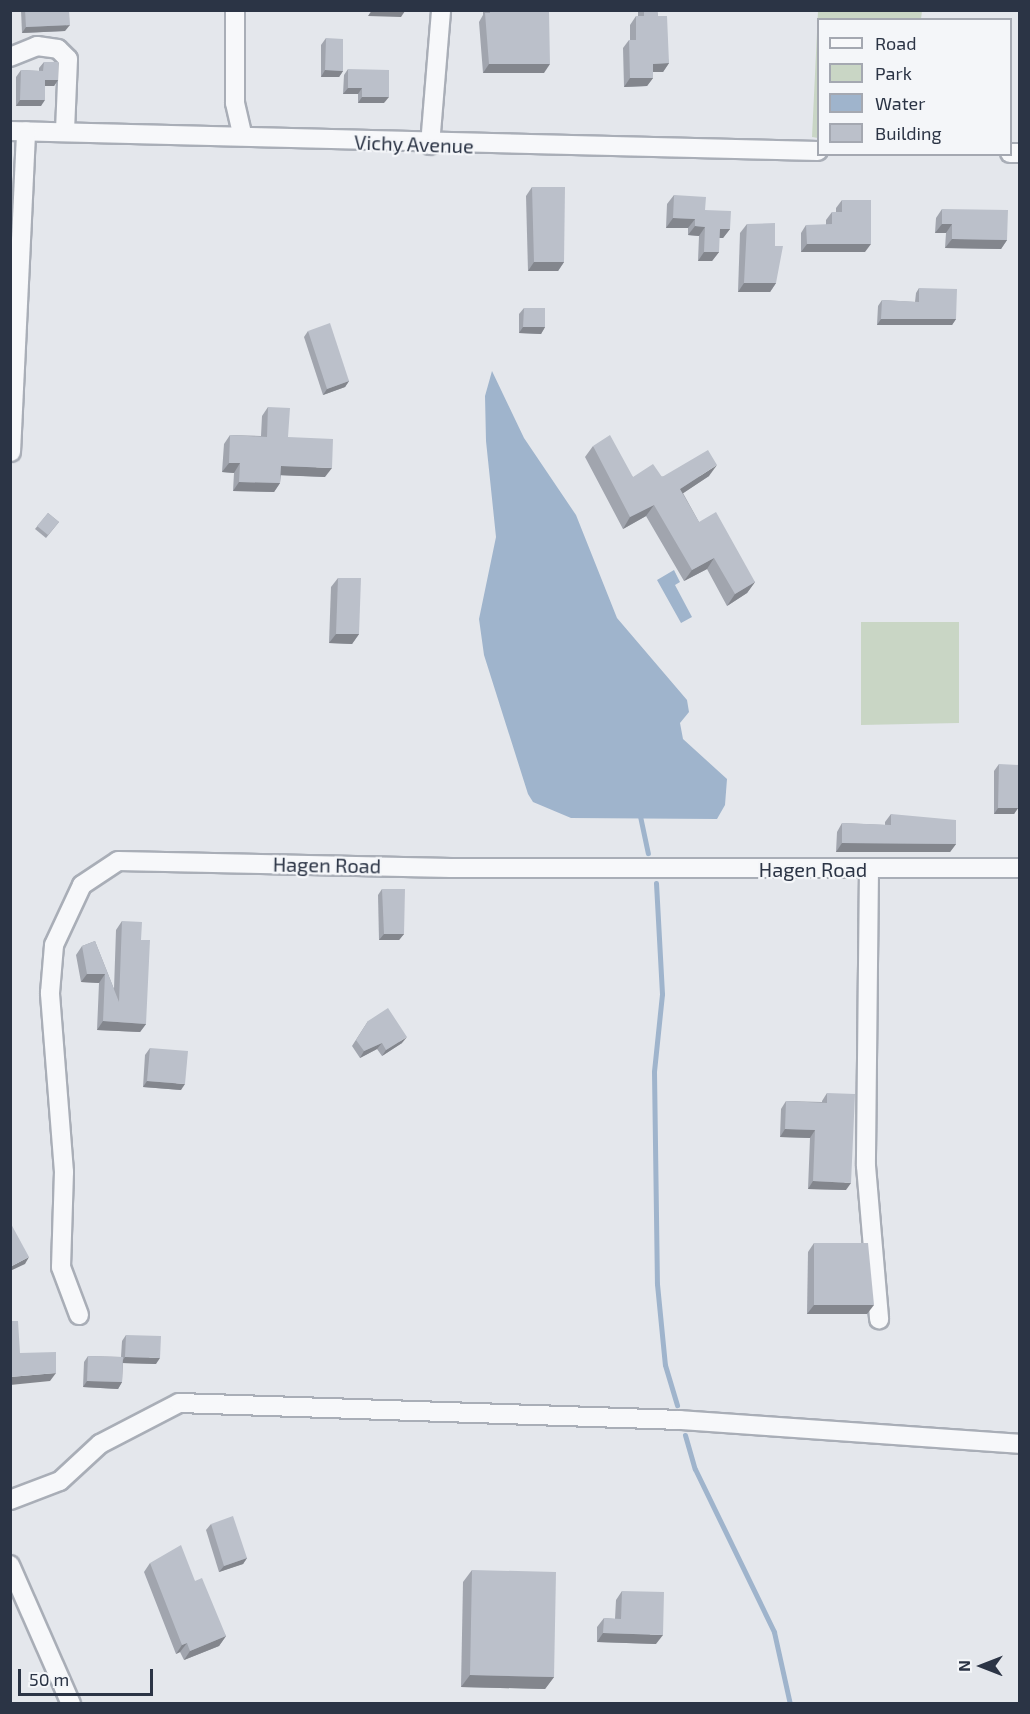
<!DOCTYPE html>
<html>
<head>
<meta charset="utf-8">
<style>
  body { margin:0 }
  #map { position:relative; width:1030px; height:1714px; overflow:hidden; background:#e4e7ec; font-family:"Exo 2",sans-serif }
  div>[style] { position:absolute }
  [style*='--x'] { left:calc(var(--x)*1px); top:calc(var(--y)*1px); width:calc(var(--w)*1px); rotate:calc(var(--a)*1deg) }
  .green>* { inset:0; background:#c9d6c5 }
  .water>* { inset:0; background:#9fb4cc }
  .stream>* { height:5px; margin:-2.5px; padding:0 2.5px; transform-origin:2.5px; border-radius:2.5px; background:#9fb4cc }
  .roads { filter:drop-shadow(2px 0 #a9aeb7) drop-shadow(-2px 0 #a9aeb7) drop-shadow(0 2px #a9aeb7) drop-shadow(0 -2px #a9aeb7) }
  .minor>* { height:18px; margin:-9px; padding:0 9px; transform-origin:9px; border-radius:9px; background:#f7f8fa }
  .wall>* { inset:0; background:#a1a5ae }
  .shaded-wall>* { inset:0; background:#83868d }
  .building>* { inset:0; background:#bbc0ca }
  span { translate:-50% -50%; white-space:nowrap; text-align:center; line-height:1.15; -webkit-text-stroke:4.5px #f4f6f9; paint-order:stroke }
  .street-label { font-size:20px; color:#2b3445 }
  .frame { position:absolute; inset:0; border:12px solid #2b3445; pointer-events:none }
  .legend { position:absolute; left:817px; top:18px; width:195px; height:138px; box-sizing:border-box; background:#f4f6f9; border:2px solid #a4a8b1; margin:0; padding:8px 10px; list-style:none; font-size:18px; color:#2b3445 }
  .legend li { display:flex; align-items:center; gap:12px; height:30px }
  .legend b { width:30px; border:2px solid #a4a8b1 }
  .north { position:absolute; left:952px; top:1636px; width:60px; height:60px; -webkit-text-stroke:4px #f4f6f9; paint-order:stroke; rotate:270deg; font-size:16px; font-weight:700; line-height:24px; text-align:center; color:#2b3445 }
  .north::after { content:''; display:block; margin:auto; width:21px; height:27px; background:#2b3445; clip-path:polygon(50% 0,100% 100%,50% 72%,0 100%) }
  .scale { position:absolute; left:18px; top:1669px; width:135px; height:27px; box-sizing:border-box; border:3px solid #2b3445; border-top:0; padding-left:8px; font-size:18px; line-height:21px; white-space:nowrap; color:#2b3445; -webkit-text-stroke:4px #f4f6f9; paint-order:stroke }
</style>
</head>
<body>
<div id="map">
  <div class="green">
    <div style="clip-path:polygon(818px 11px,922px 11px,921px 19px,818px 20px,818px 138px,812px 137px)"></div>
    <div style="clip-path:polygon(861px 622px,959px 622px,959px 723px,861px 725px)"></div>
  </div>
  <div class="water">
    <div style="clip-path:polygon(492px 371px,524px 438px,576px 515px,617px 618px,687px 700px,689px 712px,680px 723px,683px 739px,727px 779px,725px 805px,717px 819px,571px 818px,533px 802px,528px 794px,484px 655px,479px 619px,496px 537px,486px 441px,485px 396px)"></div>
    <div style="clip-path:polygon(674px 570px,680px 582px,675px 585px,692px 617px,681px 623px,657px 580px)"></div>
  </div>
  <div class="stream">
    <div style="--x:640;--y:816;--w:38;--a:78"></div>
    <div style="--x:656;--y:883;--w:111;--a:86.9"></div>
    <div style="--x:662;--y:994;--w:78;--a:95.9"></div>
    <div style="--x:654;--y:1072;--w:212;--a:89.2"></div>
    <div style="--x:657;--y:1284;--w:81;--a:84.4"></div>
    <div style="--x:665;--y:1365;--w:42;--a:73.3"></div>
    <div style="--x:685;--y:1435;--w:35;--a:74"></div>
    <div style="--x:695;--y:1469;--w:181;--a:64.1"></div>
    <div style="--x:774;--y:1632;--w:74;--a:77.5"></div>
  </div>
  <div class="roads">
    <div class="minor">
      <div style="--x:235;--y:10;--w:93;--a:90"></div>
      <div style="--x:235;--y:103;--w:31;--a:77"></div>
      <div style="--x:10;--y:57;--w:29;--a:-22"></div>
      <div style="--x:37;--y:46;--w:21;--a:8"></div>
      <div style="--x:58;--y:49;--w:14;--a:45"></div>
      <div style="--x:68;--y:59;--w:72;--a:92.4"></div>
      <div style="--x:10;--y:131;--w:808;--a:1.42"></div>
      <div style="--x:430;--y:145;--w:135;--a:-85.3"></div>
      <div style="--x:1010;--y:153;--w:10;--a:0"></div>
      <div style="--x:11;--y:452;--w:321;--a:-87.3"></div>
      <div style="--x:869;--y:869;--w:297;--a:90.6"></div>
      <div style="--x:866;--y:1166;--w:154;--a:85.1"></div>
      <div style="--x:79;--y:1315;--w:51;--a:-110.6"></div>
      <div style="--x:61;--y:1267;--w:95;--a:-88.2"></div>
      <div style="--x:64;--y:1172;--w:180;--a:-94.5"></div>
      <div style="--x:50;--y:993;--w:48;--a:-85.2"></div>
      <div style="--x:54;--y:945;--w:66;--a:-65"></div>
      <div style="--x:82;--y:885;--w:43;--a:-33.7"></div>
      <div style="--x:118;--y:861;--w:333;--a:1.2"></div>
      <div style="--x:451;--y:868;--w:569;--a:0"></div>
      <div style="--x:10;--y:1500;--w:53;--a:-20.8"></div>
      <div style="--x:60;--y:1481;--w:54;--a:-42.8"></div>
      <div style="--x:100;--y:1444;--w:89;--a:-27.4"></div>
      <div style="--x:179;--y:1403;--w:501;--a:1.94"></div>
      <div style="--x:680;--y:1420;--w:341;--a:4"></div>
      <div style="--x:10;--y:1565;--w:152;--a:66.3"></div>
    </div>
  </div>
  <div class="wall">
    <div style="clip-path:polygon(21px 10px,69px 10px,65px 31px,22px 33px)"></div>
    <div style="clip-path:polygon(483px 10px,511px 10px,544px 73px,483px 73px,479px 22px,483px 15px)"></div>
    <div style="clip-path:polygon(638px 10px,657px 10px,658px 16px,669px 63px,663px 72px,653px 72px,653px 78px,647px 86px,624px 87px,623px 48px,629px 40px,630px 40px,630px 25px,636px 16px,638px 16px)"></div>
    <div style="clip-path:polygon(326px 38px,343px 71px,339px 77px,321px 77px,321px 45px)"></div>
    <div style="clip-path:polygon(44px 62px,58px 80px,54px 86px,45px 86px,41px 106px,16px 106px,16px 77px,21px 70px,39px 71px,39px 68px)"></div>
    <div style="clip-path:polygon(348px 69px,384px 103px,358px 103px,358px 94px,343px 94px,344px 75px)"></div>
    <div style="clip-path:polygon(532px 187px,564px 262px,558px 271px,528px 271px,526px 196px)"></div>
    <div style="clip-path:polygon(674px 195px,705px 210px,730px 229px,723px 238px,719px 238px,719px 252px,712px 261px,698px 261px,699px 236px,688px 235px,688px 228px,666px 228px,667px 204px)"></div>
    <div style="clip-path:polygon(842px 200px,865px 252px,801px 252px,801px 233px,806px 225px,826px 225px,826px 220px,832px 212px,836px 212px,836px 208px)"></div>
    <div style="clip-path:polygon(942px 209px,1007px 240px,1001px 249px,945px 248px,946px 233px,935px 233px,936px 218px)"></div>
    <div style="clip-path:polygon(747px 224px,776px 283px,770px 292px,738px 292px,740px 233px)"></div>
    <div style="clip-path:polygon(919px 288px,956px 319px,952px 325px,877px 325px,878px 306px,882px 300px,915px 302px,916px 293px)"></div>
    <div style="clip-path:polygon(524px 308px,545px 327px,541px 334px,519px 333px,519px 314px)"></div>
    <div style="clip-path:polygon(308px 331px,349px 381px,345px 387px,323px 395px,304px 337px)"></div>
    <div style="clip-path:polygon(268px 407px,288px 437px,325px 477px,281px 475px,280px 483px,274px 492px,233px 491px,234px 473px,222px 472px,224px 444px,230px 435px,261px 436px,262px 416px)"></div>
    <div style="clip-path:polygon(593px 446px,633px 477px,709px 476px,683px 493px,699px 522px,755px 582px,747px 593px,727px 606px,707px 569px,684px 581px,646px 516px,623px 529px,585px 457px)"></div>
    <div style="clip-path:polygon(48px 513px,59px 522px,46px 538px,35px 529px)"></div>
    <div style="clip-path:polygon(338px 578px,359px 634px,352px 644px,329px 643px,331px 587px)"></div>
    <div style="clip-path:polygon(999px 764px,1018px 808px,1014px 814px,994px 814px,994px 771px)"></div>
    <div style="clip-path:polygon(891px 814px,956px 844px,950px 852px,836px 852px,837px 832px,842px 823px,885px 825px,885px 822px)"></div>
    <div style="clip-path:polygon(382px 889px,404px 934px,399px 940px,379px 940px,378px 895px)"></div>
    <div style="clip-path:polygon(122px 921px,141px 940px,146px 1024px,140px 1032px,97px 1030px,99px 983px,81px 982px,76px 955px,82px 946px,95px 941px,114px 989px,116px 930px)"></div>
    <div style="clip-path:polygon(368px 1021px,402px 1043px,382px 1056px,377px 1049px,360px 1058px,352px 1046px)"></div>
    <div style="clip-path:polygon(150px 1048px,181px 1090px,143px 1087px,145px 1055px)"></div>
    <div style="clip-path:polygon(827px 1093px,846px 1190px,808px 1189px,810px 1138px,780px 1137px,781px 1109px,786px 1101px,822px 1102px,822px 1101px)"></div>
    <div style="clip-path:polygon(814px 1243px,867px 1314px,807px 1314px,808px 1252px)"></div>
    <div style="clip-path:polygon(126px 1335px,156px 1364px,123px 1363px,122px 1382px,118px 1389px,83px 1387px,84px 1362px,88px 1356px,121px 1357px,122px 1341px)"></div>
    <div style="clip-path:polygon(211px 1524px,247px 1558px,243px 1564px,219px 1572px,206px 1530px)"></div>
    <div style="clip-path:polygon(150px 1563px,195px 1581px,226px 1636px,219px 1646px,184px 1660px,180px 1652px,176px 1654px,144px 1572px)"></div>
    <div style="clip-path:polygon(472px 1570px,554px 1677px,545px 1689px,461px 1687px,463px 1582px)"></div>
    <div style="clip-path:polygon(622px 1591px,656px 1644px,597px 1642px,597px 1627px,604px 1618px,615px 1619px,616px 1600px)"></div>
  </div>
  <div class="shaded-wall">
    <div style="clip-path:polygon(372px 10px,405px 11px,401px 17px,368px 16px)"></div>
    <div style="clip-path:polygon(70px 25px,65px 31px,22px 33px,26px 27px)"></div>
    <div style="clip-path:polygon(669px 63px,663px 72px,647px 72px,653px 64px)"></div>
    <div style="clip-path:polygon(489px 64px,550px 64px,544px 73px,483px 73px)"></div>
    <div style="clip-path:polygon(325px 70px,343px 71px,339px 77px,321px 77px)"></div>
    <div style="clip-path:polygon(630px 78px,653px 78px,647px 86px,624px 87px)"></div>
    <div style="clip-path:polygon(45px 80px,58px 80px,54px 86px,41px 86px)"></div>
    <div style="clip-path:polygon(348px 88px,362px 88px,358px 94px,343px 94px)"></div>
    <div style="clip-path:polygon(362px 97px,389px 97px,384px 103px,358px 103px)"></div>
    <div style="clip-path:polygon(20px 100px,45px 100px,41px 106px,16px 106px)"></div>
    <div style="clip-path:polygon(673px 218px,695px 219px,688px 228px,666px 228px)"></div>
    <div style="clip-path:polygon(942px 224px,952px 224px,946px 233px,935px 233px)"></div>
    <div style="clip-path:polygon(695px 226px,705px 227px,699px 236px,688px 235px)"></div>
    <div style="clip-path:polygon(720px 229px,730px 229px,723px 238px,713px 238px)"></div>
    <div style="clip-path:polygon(952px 239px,1007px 240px,1001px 249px,945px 248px)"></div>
    <div style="clip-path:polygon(807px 244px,871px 244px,865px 252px,801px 252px)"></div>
    <div style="clip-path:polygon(704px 252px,719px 252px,712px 261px,698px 261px)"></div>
    <div style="clip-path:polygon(534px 262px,564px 262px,558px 271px,528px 271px)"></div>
    <div style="clip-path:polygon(744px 283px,776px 283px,770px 292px,738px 292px)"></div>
    <div style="clip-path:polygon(881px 319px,956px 319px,952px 325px,877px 325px)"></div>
    <div style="clip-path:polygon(523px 327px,545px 327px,541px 334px,519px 333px)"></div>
    <div style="clip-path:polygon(349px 381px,345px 387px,323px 395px,327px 389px)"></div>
    <div style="clip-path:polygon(229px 463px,240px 463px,234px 473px,222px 472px)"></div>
    <div style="clip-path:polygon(717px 465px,709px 476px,673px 500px,680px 489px)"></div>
    <div style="clip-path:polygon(281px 466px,332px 468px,325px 477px,275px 475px)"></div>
    <div style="clip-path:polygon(239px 482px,280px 483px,274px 492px,233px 491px)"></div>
    <div style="clip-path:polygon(654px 505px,646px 516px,623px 529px,630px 517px)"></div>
    <div style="clip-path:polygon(714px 558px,707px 569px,684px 581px,692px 570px)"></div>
    <div style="clip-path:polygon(755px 582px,747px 593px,727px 606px,735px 594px)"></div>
    <div style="clip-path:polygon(336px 634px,359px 634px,352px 644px,329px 643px)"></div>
    <div style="clip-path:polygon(998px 808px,1018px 808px,1014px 814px,994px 814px)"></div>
    <div style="clip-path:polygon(842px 843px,956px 844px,950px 852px,836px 852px)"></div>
    <div style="clip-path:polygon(384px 934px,404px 934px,399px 940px,379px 940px)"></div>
    <div style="clip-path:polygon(87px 974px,105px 974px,99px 983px,81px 982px)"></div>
    <div style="clip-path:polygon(103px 1021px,146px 1024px,140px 1032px,97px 1030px)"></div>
    <div style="clip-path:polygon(407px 1037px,402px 1043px,382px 1056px,386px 1050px)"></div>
    <div style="clip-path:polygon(382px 1043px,377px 1049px,360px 1058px,364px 1051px)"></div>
    <div style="clip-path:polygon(147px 1081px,185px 1084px,181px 1090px,143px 1087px)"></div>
    <div style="clip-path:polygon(785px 1129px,815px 1130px,810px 1138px,780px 1137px)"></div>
    <div style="clip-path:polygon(813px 1181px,851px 1183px,846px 1190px,808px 1189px)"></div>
    <div style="clip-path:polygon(29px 1257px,25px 1264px,10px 1271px,10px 1267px)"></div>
    <div style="clip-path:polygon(814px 1305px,874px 1305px,867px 1314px,807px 1314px)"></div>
    <div style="clip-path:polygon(125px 1357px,160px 1358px,156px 1364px,121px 1363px)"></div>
    <div style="clip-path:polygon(56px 1373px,50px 1381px,10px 1385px,10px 1377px)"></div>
    <div style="clip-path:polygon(87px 1381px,122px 1382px,118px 1389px,83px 1387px)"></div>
    <div style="clip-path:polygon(247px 1558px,243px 1564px,219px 1572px,224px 1566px)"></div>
    <div style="clip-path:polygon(603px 1633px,663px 1635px,656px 1644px,597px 1642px)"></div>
    <div style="clip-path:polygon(226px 1636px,219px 1646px,184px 1660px,190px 1651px)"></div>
    <div style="clip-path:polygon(187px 1643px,180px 1652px,176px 1654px,182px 1645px)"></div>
    <div style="clip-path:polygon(470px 1675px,554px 1677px,545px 1689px,461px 1687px)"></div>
  </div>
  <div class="building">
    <div style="clip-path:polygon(25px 10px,69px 10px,70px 25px,26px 27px)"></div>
    <div style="clip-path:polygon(490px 10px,511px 10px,511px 12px,549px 12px,550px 64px,489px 64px,485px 13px,490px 13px)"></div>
    <div style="clip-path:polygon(644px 10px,657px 10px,658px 16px,667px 16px,669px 63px,653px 64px,653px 78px,630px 78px,629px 40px,636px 40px,636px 16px,644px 16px)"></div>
    <div style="clip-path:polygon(326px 38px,343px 39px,343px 71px,325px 70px)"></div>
    <div style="clip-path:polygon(44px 62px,58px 62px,58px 80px,45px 80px,45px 100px,20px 100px,21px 70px,43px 71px)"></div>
    <div style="clip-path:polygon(348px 69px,389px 70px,389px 97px,362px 97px,362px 88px,348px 88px)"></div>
    <div style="clip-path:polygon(532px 187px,565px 187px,564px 262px,534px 262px)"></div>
    <div style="clip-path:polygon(674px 195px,706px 197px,705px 210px,731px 211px,730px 229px,720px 229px,719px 252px,704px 252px,705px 227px,695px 226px,695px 219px,673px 218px)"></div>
    <div style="clip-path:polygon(842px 200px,871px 200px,871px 244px,807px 244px,806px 225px,832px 224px,832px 212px,842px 212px)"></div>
    <div style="clip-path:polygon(942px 209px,1008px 210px,1007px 240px,952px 239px,952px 224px,942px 224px)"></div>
    <div style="clip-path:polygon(775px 223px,775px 246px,783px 246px,776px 283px,744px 283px,747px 224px)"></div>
    <div style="clip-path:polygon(919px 288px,957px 289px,956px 319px,881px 319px,882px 300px,919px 302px)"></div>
    <div style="clip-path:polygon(524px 308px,545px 308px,545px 327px,523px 327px)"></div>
    <div style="clip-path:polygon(330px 323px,349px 381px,327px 389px,308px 331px)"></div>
    <div style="clip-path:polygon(268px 407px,290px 408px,288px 437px,333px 439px,332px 468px,281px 466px,280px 483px,239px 482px,240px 463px,229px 463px,230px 435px,267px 437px)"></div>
    <div style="clip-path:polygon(610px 435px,633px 477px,653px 464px,662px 477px,708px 450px,717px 465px,680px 489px,699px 522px,716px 512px,755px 582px,735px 594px,714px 558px,692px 570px,654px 505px,630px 517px,593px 446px)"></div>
    <div style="clip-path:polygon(48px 513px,59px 522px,48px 535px,37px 526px)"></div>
    <div style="clip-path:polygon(338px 578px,361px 578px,359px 634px,336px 634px)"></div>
    <div style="clip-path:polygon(999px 764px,1019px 765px,1018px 808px,998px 808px)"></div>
    <div style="clip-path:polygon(891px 814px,956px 820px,956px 844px,842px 843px,842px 823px,891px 825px)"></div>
    <div style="clip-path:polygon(382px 889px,405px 889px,404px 934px,384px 934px)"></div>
    <div style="clip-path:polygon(122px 921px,142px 922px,141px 940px,150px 940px,146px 1024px,103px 1021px,105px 974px,87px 974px,82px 946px,95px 941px,119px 1002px)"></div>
    <div style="clip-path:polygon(388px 1008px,407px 1037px,386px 1050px,382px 1043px,364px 1051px,356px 1040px,368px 1021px)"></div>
    <div style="clip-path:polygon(150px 1048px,188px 1051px,185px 1084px,147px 1081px)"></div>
    <div style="clip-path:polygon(827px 1093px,855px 1094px,851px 1183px,813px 1181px,815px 1130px,785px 1129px,786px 1101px,827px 1103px)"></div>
    <div style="clip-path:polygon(10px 1222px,29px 1257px,10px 1267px)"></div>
    <div style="clip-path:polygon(814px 1243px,868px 1243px,874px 1305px,814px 1305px)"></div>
    <div style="clip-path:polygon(10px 1321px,18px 1321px,20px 1353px,56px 1352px,56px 1373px,10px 1377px)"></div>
    <div style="clip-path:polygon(126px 1335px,161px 1336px,160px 1358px,125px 1357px)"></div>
    <div style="clip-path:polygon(88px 1356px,123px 1357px,122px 1382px,87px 1381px)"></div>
    <div style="clip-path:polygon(233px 1516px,247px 1558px,224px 1566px,211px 1524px)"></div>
    <div style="clip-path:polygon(181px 1545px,195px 1581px,202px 1578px,226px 1636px,190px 1651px,187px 1643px,182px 1645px,150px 1563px)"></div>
    <div style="clip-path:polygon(472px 1570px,556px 1572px,554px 1677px,470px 1675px)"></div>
    <div style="clip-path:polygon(622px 1591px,664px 1592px,663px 1635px,603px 1633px,604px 1618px,621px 1619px)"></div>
  </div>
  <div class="street-label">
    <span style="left:414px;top:144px;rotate:2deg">Vichy Avenue</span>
    <span style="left:327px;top:865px;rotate:1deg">Hagen Road</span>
    <span style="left:813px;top:869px">Hagen Road</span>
  </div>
  <div class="frame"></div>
  <ul class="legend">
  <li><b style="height:8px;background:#f7f8fa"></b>Road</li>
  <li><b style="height:16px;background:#c9d6c5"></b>Park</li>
  <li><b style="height:16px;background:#9fb4cc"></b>Water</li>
  <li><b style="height:16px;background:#bbc0ca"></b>Building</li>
  </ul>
  <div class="north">N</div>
  <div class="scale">50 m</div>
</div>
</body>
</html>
